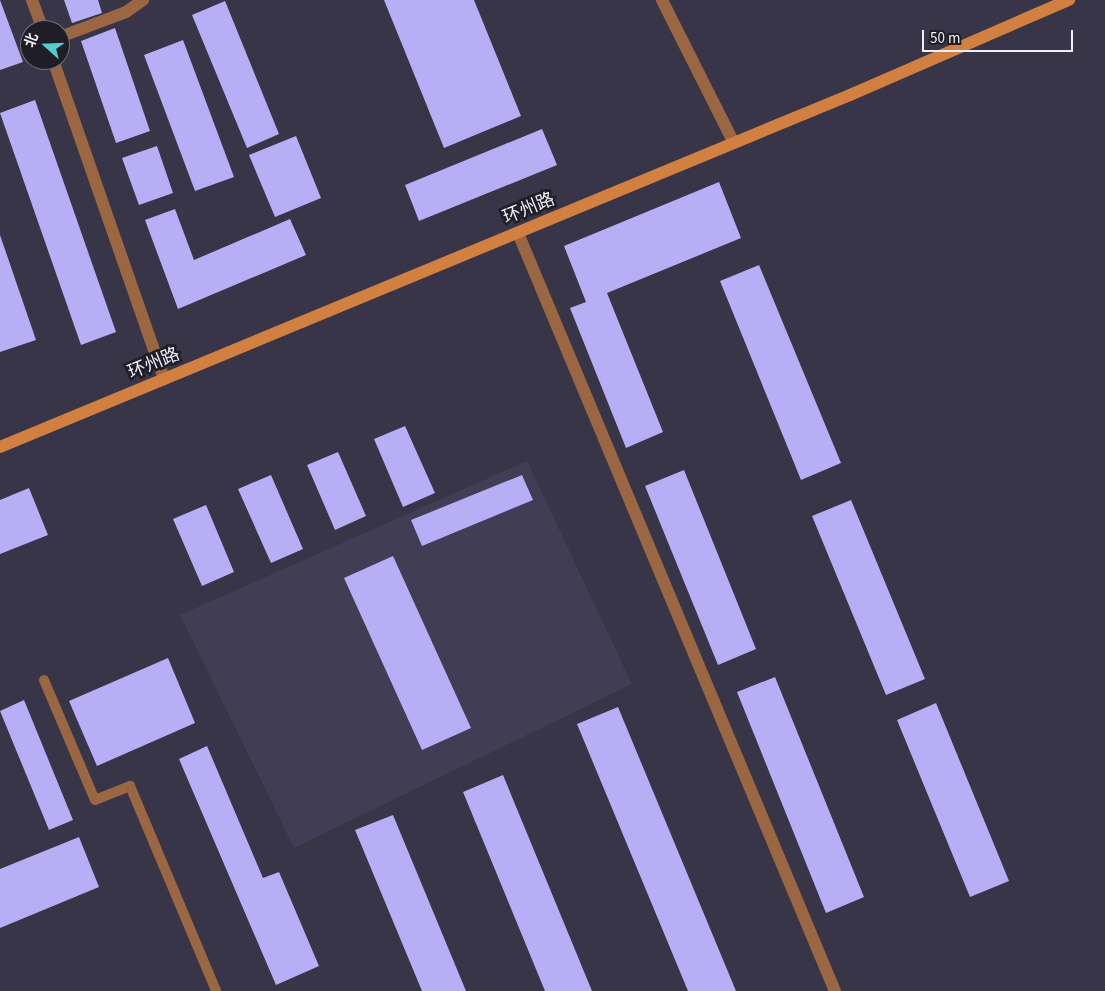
<!DOCTYPE html>
<html>
<head>
<meta charset="utf-8">
<style>
  body { margin:0 }
  #map { position:relative; width:1105px; height:991px; overflow:hidden; background:#373547; font-family:"Source Sans 3","Noto Sans SC",sans-serif }
  div>[style] { position:absolute }
  [style*='--x'] { left:calc(var(--x)*1px); top:calc(var(--y)*1px); width:calc(var(--w)*1px); rotate:calc(var(--a)*1deg) }
  .built>* { inset:0; background:#403d55 }
  .building>* { inset:0; background:#b7aef6 }
  .service>* { height:10px; margin:-5px; padding:0 5px; transform-origin:5px; border-radius:5px; background:#9b6743 }
  .minor>* { height:12px; margin:-6px; padding:0 6px; transform-origin:6px; border-radius:6px; background:#9b6743 }
  .tertiary>* { height:12px; margin:-6px; padding:0 6px; transform-origin:6px; border-radius:6px; background:#9b6743 }
  .secondary>* { height:12px; margin:-6px; padding:0 6px; transform-origin:6px; border-radius:6px; background:#d28042 }
  span { translate:-50% -50%; white-space:nowrap; text-align:center; line-height:1.15; -webkit-text-stroke:5px #1f1e26; paint-order:stroke }
  .street-label { font-size:18px; color:#efeffa }
  .north { position:absolute; left:20px; top:20px; width:50px; height:50px; box-sizing:border-box; background:#1f1e26; border:1px solid #72727b; border-radius:50%; rotate:290deg; font-size:14px; font-weight:700; line-height:20px; text-align:center; color:#efeffa }
  .north::after { content:''; display:block; margin:auto; width:18px; height:22px; background:#52cdcf; clip-path:polygon(50% 0,100% 100%,50% 72%,0 100%) }
  .scale { position:absolute; left:922px; top:30px; width:151px; height:22px; box-sizing:border-box; border:2px solid #efeffa; border-top:0; padding-left:6px; font-size:15px; line-height:18px; white-space:nowrap; color:#efeffa; -webkit-text-stroke:4px #1f1e26; paint-order:stroke }
</style>
</head>
<body>
<div id="map">
  <div class="built">
    <div style="clip-path:polygon(527px 461px,632px 684px,294px 848px,180px 615px)"></div>
  </div>
  <div class="building">
    <div style="clip-path:polygon(0 0,23px 62px,0 70px)"></div>
    <div style="clip-path:polygon(64px 0,98px 0,102px 13px,72px 23px)"></div>
    <div style="clip-path:polygon(384px 0,474px 0,521px 116px,444px 148px)"></div>
    <div style="clip-path:polygon(225px 1px,279px 134px,247px 148px,192px 15px)"></div>
    <div style="clip-path:polygon(115px 28px,150px 131px,116px 143px,81px 41px)"></div>
    <div style="clip-path:polygon(183px 40px,234px 177px,195px 191px,144px 55px)"></div>
    <div style="clip-path:polygon(35px 100px,116px 332px,81px 345px,0 113px)"></div>
    <div style="clip-path:polygon(542px 129px,557px 165px,419px 221px,405px 185px)"></div>
    <div style="clip-path:polygon(296px 136px,321px 198px,275px 217px,249px 155px)"></div>
    <div style="clip-path:polygon(157px 146px,173px 193px,139px 205px,122px 158px)"></div>
    <div style="clip-path:polygon(719px 182px,741px 238px,607px 293px,663px 432px,626px 448px,570px 308px,586px 302px,564px 246px)"></div>
    <div style="clip-path:polygon(175px 209px,194px 260px,290px 219px,306px 255px,178px 309px,145px 220px)"></div>
    <div style="clip-path:polygon(0 235px,36px 340px,0 352px)"></div>
    <div style="clip-path:polygon(759px 265px,841px 463px,801px 480px,720px 281px)"></div>
    <div style="clip-path:polygon(405px 426px,435px 493px,403px 507px,374px 439px)"></div>
    <div style="clip-path:polygon(338px 452px,366px 516px,335px 530px,307px 465px)"></div>
    <div style="clip-path:polygon(684px 470px,756px 649px,718px 665px,645px 486px)"></div>
    <div style="clip-path:polygon(271px 475px,303px 549px,271px 563px,238px 489px)"></div>
    <div style="clip-path:polygon(522px 475px,533px 500px,422px 546px,411px 520px)"></div>
    <div style="clip-path:polygon(29px 488px,48px 535px,0 554px,0 500px)"></div>
    <div style="clip-path:polygon(851px 500px,925px 679px,886px 695px,812px 516px)"></div>
    <div style="clip-path:polygon(206px 505px,234px 572px,202px 586px,173px 519px)"></div>
    <div style="clip-path:polygon(393px 556px,471px 728px,422px 750px,344px 578px)"></div>
    <div style="clip-path:polygon(168px 658px,195px 723px,97px 766px,69px 701px)"></div>
    <div style="clip-path:polygon(775px 677px,864px 897px,826px 913px,737px 692px)"></div>
    <div style="clip-path:polygon(24px 700px,73px 820px,49px 830px,0 711px)"></div>
    <div style="clip-path:polygon(936px 703px,1009px 881px,970px 897px,897px 720px)"></div>
    <div style="clip-path:polygon(618px 707px,736px 991px,688px 991px,577px 724px)"></div>
    <div style="clip-path:polygon(207px 746px,263px 878px,279px 872px,319px 966px,276px 985px,179px 759px)"></div>
    <div style="clip-path:polygon(503px 775px,592px 991px,545px 991px,463px 792px)"></div>
    <div style="clip-path:polygon(393px 815px,466px 991px,422px 991px,355px 830px)"></div>
    <div style="clip-path:polygon(79px 837px,99px 887px,0 928px,0 869px)"></div>
  </div>
  <div class="service">
    <div style="--x:44;--y:680;--w:130;--a:67"></div>
    <div style="--x:95;--y:800;--w:38;--a:-22"></div>
    <div style="--x:130;--y:786;--w:222;--a:67.2"></div>
  </div>
  <div class="minor">
    <div style="--x:32;--y:0;--w:32;--a:70"></div>
    <div style="--x:662;--y:0;--w:160;--a:63.3"></div>
    <div style="--x:60;--y:37;--w:71;--a:-20.7"></div>
    <div style="--x:126;--y:12;--w:21;--a:-35"></div>
    <div style="--x:53;--y:60;--w:338;--a:70.8"></div>
  </div>
  <div class="tertiary">
    <div style="--x:518;--y:233;--w:822;--a:67.31"></div>
  </div>
  <div class="secondary">
    <div style="--x:0;--y:447;--w:920;--a:-22.5"></div>
    <div style="--x:850;--y:95;--w:239;--a:-23.5"></div>
  </div>
  <div class="street-label">
    <span style="left:529px;top:209px;rotate:-22deg">环州路</span>
    <span style="left:154px;top:364px;rotate:-22deg">环州路</span>
  </div>
  <div class="north">北</div>
  <div class="scale">50 m</div>
</div>
</body>
</html>
